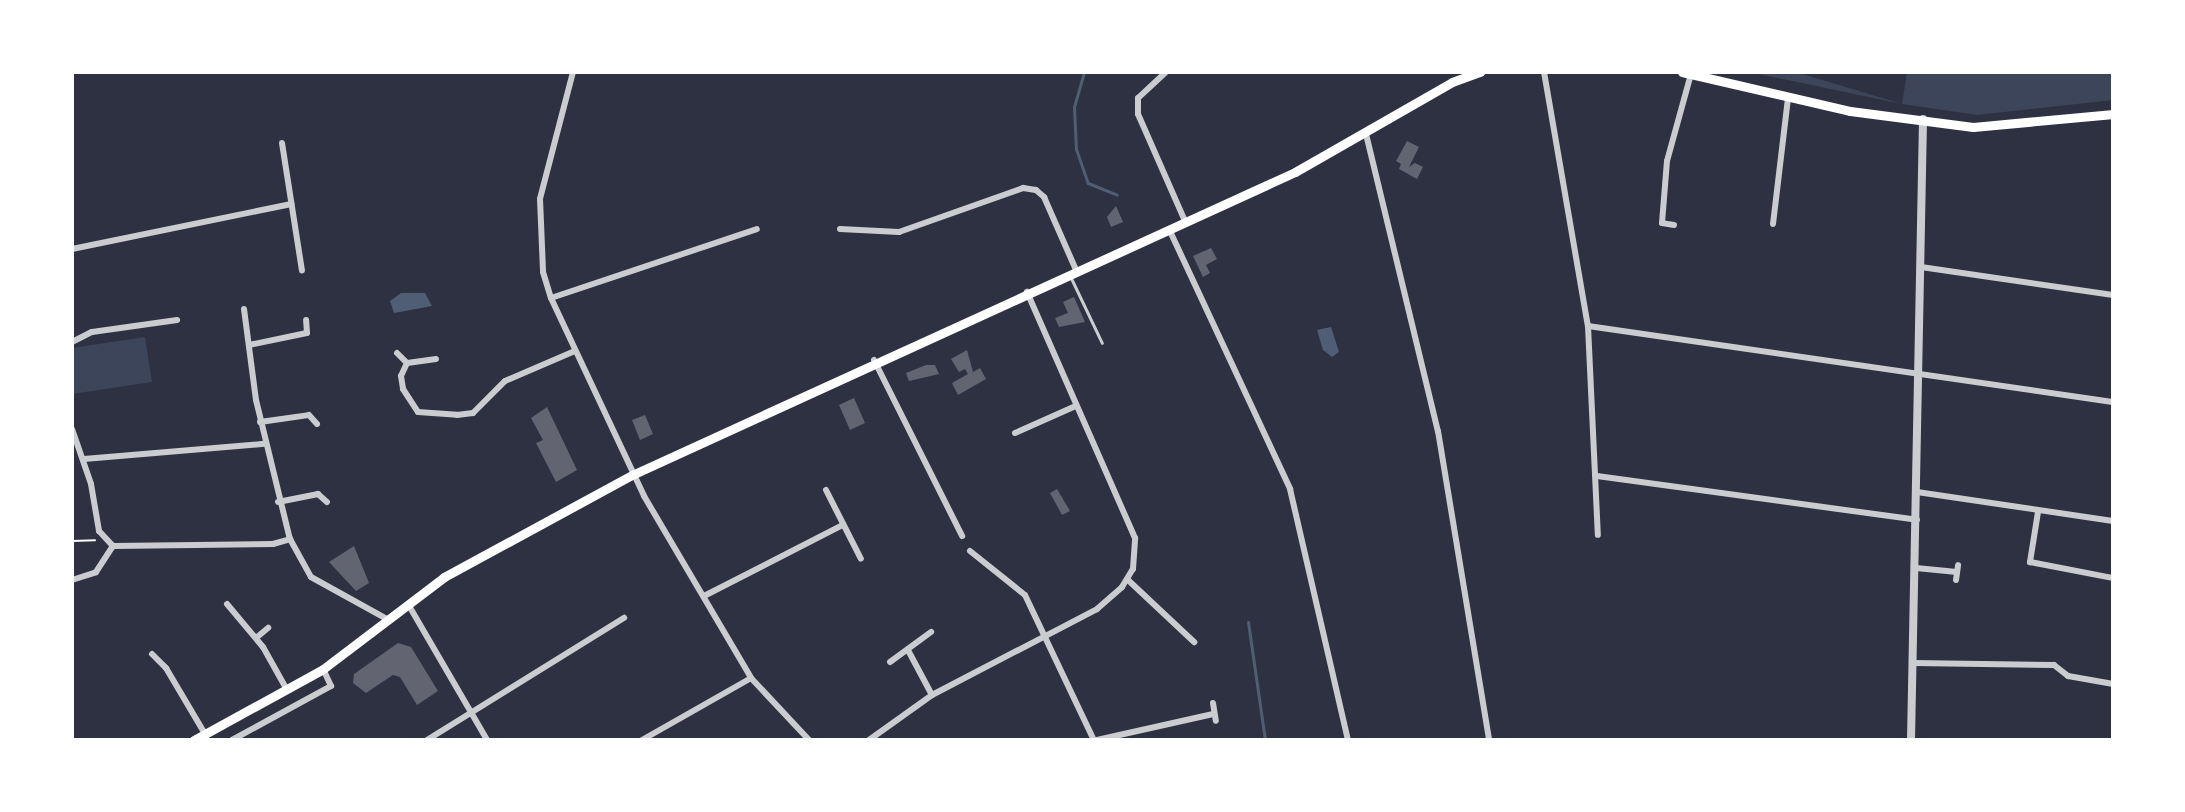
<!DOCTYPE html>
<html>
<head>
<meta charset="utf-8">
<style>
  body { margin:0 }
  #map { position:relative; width:2185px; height:812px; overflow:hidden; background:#2d3142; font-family:Inter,sans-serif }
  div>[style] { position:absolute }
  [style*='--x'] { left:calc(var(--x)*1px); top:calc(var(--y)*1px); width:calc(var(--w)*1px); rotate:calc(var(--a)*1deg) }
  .green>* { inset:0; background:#3c4559 }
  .water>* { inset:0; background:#4f5d75 }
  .stream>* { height:3px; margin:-1.5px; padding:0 1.5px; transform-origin:1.5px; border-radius:1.5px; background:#4f5d75 }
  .building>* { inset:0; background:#626471 }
  .path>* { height:2px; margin:-1px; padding:0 1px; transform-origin:1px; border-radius:1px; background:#fff }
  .service>* { height:3px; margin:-1.5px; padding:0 1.5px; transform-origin:1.5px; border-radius:1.5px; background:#caccd0 }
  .minor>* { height:6px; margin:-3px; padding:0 3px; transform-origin:3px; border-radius:3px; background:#caccd0 }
  .tertiary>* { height:8px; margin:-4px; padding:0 4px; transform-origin:4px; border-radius:4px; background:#caccd0 }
  .secondary>* { height:9px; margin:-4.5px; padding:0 4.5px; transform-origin:4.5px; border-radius:4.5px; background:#fff }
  span { translate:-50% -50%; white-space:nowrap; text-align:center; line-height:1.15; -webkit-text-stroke:7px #fff; paint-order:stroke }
  .frame { position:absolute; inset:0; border:74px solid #fff; pointer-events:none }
</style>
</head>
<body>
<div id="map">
  <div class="green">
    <div style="clip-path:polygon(1749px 72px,1796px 72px,1902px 104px,1907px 72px,2113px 72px,2113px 100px,1977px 115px,1902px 104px)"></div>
    <div style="clip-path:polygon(145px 337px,152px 382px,72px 394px,72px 348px)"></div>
  </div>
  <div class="water">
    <div style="clip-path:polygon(401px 293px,425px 293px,432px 306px,394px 313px,390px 301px)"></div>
    <div style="clip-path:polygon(1331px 327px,1339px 352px,1332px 357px,1323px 350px,1317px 330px)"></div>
  </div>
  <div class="stream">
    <div style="--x:1084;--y:72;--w:36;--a:106"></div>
    <div style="--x:1074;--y:107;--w:42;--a:87.3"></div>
    <div style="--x:1076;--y:149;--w:36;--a:71"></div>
    <div style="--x:1088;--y:183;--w:31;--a:22"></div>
    <div style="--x:1248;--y:622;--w:119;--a:81.8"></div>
  </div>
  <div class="building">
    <div style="clip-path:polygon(1407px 141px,1419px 147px,1409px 167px,1415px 163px,1423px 167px,1417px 179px,1399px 169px,1401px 164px,1396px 161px)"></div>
    <div style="clip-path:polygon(1116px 206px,1123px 222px,1111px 227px,1107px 217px)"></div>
    <div style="clip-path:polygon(1211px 248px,1217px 259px,1206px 265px,1210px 273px,1203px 277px,1193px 256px)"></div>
    <div style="clip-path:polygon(1074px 297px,1085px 322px,1059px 327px,1055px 318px,1068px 313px,1063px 302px)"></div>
    <div style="clip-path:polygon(967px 350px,973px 372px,980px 368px,986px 379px,958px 395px,952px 383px,968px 374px,965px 369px,959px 372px,951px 359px)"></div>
    <div style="clip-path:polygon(926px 365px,935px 365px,939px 374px,909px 381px,906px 373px)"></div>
    <div style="clip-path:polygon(854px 398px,865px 423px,850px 430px,839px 405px)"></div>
    <div style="clip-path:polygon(547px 407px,577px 470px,556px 482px,536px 443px,543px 440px,531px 418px)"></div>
    <div style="clip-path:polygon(645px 415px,653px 434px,640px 440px,632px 420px)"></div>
    <div style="clip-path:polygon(1057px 489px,1070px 511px,1062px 515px,1050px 493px)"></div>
    <div style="clip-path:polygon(354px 546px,369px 583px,356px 591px,329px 562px)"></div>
    <div style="clip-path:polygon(398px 643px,411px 647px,438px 691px,417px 705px,400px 677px,393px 675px,366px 693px,353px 683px,354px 674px)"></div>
  </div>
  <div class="path">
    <div style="--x:72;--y:541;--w:23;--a:-2"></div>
  </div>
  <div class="service">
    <div style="--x:1070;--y:276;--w:74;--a:64.5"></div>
  </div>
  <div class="minor">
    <div style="--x:573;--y:72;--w:131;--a:104.6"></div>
    <div style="--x:540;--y:199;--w:73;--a:87.6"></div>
    <div style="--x:543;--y:272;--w:27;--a:73"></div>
    <div style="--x:551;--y:298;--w:219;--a:64.8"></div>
    <div style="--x:644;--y:496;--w:211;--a:59.5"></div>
    <div style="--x:751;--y:678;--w:85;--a:46.9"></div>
    <div style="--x:1166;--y:72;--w:38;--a:137"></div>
    <div style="--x:1138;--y:98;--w:16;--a:90"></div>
    <div style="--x:1138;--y:114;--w:117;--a:66.3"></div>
    <div style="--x:1544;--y:72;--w:258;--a:80.2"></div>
    <div style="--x:1588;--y:326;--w:209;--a:87.3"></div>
    <div style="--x:1366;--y:134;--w:306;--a:76.4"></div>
    <div style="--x:1438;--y:431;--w:313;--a:80.6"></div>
    <div style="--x:282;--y:143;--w:129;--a:81.1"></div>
    <div style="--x:1773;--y:224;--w:126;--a:-83.2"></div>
    <div style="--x:1674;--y:225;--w:12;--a:-171"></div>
    <div style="--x:1662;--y:223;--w:62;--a:-85.4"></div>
    <div style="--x:1667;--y:161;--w:90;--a:-74.6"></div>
    <div style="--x:840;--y:229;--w:59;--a:2.9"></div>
    <div style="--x:899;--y:232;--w:132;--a:-19.5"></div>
    <div style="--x:1023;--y:188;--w:13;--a:9"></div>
    <div style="--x:1036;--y:190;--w:11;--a:41"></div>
    <div style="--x:1044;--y:197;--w:80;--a:66.3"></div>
    <div style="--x:1169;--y:229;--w:287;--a:65"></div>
    <div style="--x:1290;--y:489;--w:258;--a:77"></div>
    <div style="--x:72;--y:249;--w:224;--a:-11.6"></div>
    <div style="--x:1921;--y:267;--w:194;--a:8.3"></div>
    <div style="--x:551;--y:298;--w:217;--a:-18.5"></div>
    <div style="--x:244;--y:309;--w:92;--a:82.5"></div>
    <div style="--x:256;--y:400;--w:143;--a:76.3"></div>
    <div style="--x:1588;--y:326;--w:530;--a:8.24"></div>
    <div style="--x:72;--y:342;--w:22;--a:-27"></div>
    <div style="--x:92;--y:332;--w:86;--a:-8"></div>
    <div style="--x:249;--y:345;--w:59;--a:-11.7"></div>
    <div style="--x:307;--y:333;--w:13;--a:-94"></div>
    <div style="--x:397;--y:353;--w:14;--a:45"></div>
    <div style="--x:436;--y:359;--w:29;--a:172"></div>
    <div style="--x:407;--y:363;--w:14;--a:115"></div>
    <div style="--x:401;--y:376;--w:13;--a:81"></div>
    <div style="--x:403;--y:389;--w:27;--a:57"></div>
    <div style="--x:418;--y:412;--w:39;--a:4"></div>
    <div style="--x:457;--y:415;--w:16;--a:-7"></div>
    <div style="--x:473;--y:413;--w:45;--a:-45"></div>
    <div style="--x:505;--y:381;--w:76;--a:-23.2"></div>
    <div style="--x:874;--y:360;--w:197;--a:63.4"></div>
    <div style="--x:260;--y:422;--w:49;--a:-8.1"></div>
    <div style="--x:309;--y:415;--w:12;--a:48"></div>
    <div style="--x:72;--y:429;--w:58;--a:70.9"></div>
    <div style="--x:91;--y:484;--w:48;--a:80.3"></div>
    <div style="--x:99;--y:531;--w:21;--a:47"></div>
    <div style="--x:1015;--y:433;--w:67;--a:-23.9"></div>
    <div style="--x:84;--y:459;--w:181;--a:-4.8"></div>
    <div style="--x:1597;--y:476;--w:323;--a:7.8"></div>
    <div style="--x:826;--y:490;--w:77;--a:63.1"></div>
    <div style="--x:1917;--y:492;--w:198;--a:8.4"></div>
    <div style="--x:278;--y:502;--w:41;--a:-11.3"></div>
    <div style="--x:318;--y:494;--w:12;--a:42"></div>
    <div style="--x:2038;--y:512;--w:51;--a:99.1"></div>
    <div style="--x:2030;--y:562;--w:85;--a:10.9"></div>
    <div style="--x:970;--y:551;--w:70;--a:38.7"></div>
    <div style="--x:1025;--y:595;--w:161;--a:64.6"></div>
    <div style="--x:1916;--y:568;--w:41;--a:5.6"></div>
    <div style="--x:72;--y:580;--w:25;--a:-18"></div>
    <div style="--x:96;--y:572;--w:31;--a:-57"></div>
    <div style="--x:113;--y:546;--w:160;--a:-0.7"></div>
    <div style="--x:273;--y:544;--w:18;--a:-16"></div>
    <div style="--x:290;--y:539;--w:43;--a:61.1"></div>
    <div style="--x:311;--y:577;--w:87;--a:28.9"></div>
    <div style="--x:1128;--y:580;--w:91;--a:43.2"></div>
    <div style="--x:1956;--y:580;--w:15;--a:-82"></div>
    <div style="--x:704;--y:596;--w:156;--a:-27.1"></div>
    <div style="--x:227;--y:604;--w:56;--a:50.1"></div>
    <div style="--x:263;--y:647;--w:49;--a:60.8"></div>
    <div style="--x:408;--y:604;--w:157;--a:59.8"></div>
    <div style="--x:256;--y:638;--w:16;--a:-40"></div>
    <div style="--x:909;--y:652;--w:49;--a:61.9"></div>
    <div style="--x:152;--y:654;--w:20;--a:45"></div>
    <div style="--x:166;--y:668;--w:77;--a:59.4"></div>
    <div style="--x:890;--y:662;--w:51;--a:-36.2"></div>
    <div style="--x:1913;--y:663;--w:141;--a:0.8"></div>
    <div style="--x:2054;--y:665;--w:18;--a:38"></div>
    <div style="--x:2068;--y:676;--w:46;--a:10.1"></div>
    <div style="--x:1213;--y:703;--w:18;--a:81"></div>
    <div style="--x:232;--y:740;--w:113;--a:-28.6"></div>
    <div style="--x:331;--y:686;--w:19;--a:-115"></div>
    <div style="--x:427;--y:740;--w:232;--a:-31.8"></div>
    <div style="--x:642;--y:740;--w:125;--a:-29.6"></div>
    <div style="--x:869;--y:740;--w:77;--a:-35.5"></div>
    <div style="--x:932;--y:695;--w:186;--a:-27.5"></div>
    <div style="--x:1097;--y:609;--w:33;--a:-41"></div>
    <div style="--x:1122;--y:587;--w:21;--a:-59"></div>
    <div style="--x:1133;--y:569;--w:31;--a:-86"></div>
    <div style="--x:1135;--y:538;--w:269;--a:-113.7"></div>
    <div style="--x:1097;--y:740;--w:119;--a:-12.6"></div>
  </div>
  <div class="tertiary">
    <div style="--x:1911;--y:740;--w:621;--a:-88.89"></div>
  </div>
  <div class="secondary">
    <div style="--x:1682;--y:72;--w:172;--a:13.1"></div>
    <div style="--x:1850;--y:111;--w:124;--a:7.4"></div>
    <div style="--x:1973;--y:127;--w:141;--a:-5.3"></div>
    <div style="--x:194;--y:740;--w:147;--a:-28.8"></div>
    <div style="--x:323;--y:669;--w:152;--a:-37.2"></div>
    <div style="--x:444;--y:577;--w:214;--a:-28.5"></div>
    <div style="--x:632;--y:475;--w:729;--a:-24.56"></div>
    <div style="--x:1295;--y:172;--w:181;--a:-29.8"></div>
    <div style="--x:1452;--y:82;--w:30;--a:-20"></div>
  </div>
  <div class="frame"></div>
</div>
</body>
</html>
